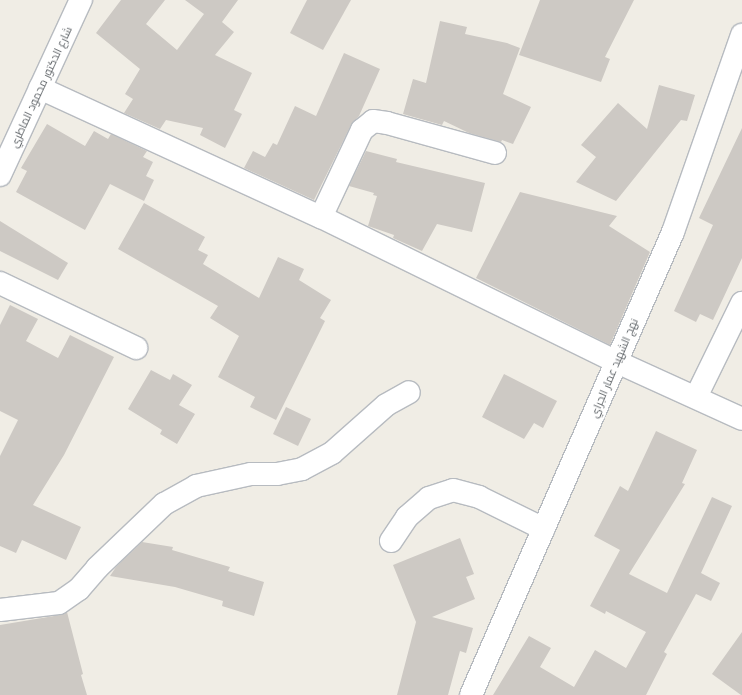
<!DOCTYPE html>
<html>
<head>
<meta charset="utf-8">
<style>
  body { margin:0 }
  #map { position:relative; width:742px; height:695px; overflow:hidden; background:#f0ede5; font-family:"PT Sans",Cairo,sans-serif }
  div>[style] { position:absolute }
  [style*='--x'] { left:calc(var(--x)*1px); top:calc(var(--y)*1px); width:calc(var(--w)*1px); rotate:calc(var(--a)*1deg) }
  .building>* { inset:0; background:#cdc9c4 }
  .roads { filter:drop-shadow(1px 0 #b7bbc0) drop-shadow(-1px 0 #b7bbc0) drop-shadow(0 1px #b7bbc0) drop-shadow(0 -1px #b7bbc0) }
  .minor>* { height:22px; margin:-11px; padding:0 11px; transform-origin:11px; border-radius:11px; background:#fff }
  span { translate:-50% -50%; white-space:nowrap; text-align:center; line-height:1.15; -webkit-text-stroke:4px #fff; paint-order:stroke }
  .street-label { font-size:11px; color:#5d6266 }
</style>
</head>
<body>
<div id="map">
  <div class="building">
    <div style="clip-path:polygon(121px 0,165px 0,146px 24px,177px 50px,204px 14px,185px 0,238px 0,222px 22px,234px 32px,215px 55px,252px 73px,234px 110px,242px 114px,225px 148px,200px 135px,203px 128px,166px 120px,160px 129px,124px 113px,133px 99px,125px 94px,140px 69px,96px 33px)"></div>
    <div style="clip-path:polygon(307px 0,351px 0,323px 50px,290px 33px)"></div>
    <div style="clip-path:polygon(540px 0,634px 0,605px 57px,610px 59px,601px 82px,519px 55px)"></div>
    <div style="clip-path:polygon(440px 21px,467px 27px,465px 34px,507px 43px,520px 48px,503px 94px,531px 107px,513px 144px,502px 140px,501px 142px,469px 133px,444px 121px,442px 125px,403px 114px,413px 79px,426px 83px)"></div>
    <div style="clip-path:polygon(344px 53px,380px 69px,359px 116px,351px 125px,314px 200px,244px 168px,253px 151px,265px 157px,273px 143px,277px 145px,295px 106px,316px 116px)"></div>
    <div style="clip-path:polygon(659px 85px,695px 95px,687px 121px,681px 120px,616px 201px,576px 182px,596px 157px,581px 145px,618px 103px,647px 129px)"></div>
    <div style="clip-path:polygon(47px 124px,85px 146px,94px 131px,108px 139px,111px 134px,147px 151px,143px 157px,153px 162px,146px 176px,154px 180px,144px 201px,110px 184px,85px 230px,16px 192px,27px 171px,21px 168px)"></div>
    <div style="clip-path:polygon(742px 128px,742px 258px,713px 320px,700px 314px,696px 322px,674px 311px,713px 225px,699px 218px)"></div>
    <div style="clip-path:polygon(366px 151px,397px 159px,396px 162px,485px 183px,472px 232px,437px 224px,422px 251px,393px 238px,394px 235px,368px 226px,377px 196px,373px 195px,374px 193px,349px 186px)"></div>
    <div style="clip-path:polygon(520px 192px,617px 216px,609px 226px,650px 252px,610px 345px,476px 278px)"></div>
    <div style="clip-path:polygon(144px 203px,205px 237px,198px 250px,208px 255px,203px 264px,259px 298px,278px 257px,304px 269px,299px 280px,331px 300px,320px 318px,325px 321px,276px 420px,250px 407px,255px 397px,218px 377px,239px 336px,210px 318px,218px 306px,118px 249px)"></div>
    <div style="clip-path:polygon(0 221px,68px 263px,58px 280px,0 251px)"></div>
    <div style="clip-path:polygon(10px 305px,38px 319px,26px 341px,58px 358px,70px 335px,114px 357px,64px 455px,33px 505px,81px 527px,66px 560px,22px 540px,16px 553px,0 546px,0 456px,18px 420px,0 411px,0 325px)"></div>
    <div style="clip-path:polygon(151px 370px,170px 380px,173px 374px,192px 385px,179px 405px,195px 414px,177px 444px,160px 434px,162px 430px,128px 409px)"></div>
    <div style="clip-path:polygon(504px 374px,557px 401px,543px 428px,534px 423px,524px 439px,482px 417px)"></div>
    <div style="clip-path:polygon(286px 407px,311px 419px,298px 446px,273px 434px)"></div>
    <div style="clip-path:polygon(656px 431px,697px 450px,682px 483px,685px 484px,629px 574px,667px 593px,712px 497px,732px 506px,701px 573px,720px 583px,711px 601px,696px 594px,664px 652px,667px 654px,646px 695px,493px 695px,529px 636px,551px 648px,540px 667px,574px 687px,595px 650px,626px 668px,646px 632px,606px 611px,605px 614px,590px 606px,620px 550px,594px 536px,620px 486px,628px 491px)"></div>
    <div style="clip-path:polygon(460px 538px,474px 574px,466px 577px,475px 599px,432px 617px,473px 628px,466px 653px,460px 651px,448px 695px,397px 695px,416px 622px,393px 565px)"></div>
    <div style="clip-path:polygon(142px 542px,173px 547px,172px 550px,230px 567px,228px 571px,264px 582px,254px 616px,222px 606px,223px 601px,175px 587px,110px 576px,116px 567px)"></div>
    <div style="clip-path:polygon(67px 612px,83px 674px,81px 675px,87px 695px,0 695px,0 625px,60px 615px)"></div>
    <div style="clip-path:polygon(742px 632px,742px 695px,741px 695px,712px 674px)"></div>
  </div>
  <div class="roads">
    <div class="minor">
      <div style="--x:40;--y:88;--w:309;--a:24.7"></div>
      <div style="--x:321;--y:217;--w:330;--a:26.1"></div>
      <div style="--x:617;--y:362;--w:137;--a:24.5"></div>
      <div style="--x:0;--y:175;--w:193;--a:-65.2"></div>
      <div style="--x:321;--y:217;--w:96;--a:-64.8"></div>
      <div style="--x:362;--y:130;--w:14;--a:-39"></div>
      <div style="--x:373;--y:121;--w:14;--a:8"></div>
      <div style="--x:387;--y:123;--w:112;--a:15.5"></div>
      <div style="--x:0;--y:283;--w:151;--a:25.5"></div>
      <div style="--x:696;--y:397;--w:105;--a:-63.9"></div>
      <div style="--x:391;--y:541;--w:29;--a:-56"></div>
      <div style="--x:407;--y:517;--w:29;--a:-41"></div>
      <div style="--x:429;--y:498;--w:25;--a:-18"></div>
      <div style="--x:453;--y:490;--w:27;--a:15"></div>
      <div style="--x:479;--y:497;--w:72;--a:26.2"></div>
      <div style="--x:0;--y:610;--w:59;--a:-6.8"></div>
      <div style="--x:59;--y:603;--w:24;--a:-35"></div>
      <div style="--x:79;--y:589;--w:28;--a:-49"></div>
      <div style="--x:97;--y:568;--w:93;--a:-43.7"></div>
      <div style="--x:164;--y:504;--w:37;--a:-29"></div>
      <div style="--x:196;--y:486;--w:56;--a:-12.3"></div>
      <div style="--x:251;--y:474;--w:26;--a:0"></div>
      <div style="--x:277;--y:474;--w:25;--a:-11"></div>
      <div style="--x:302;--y:469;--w:34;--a:-28"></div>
      <div style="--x:332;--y:453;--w:72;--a:-41.6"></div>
      <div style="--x:386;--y:405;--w:26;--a:-29"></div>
      <div style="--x:471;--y:695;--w:505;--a:-66.43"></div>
      <div style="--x:673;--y:232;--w:209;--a:-70.7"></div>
    </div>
  </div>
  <div class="street-label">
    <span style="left:41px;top:87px;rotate:-65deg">شارع الدكتور محمود الماطري</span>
    <span style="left:614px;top:368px;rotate:-67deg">نهج الشهيد عمار الجراي</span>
  </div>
</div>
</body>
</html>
